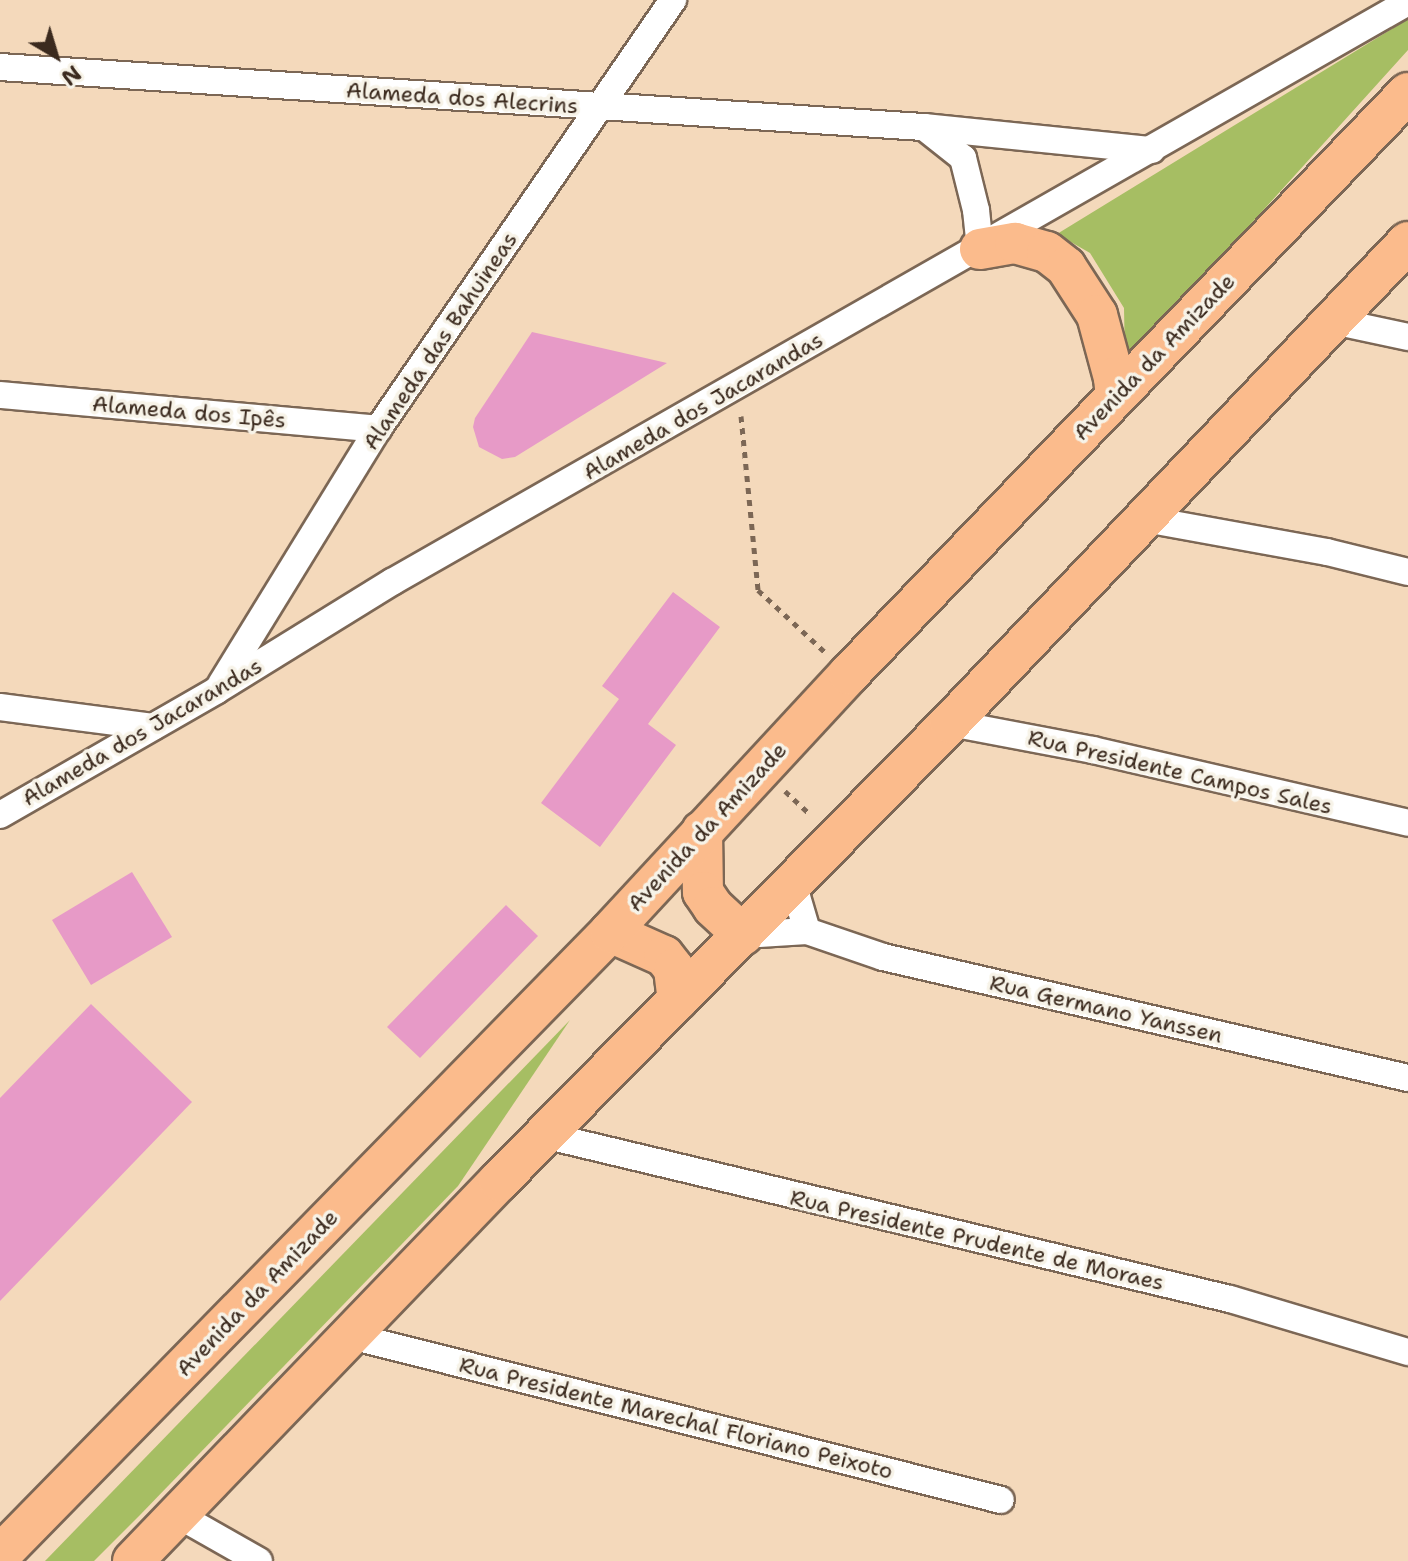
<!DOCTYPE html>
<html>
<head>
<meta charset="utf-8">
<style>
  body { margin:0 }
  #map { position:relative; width:1408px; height:1561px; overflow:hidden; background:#f4d9bb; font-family:"Shantell Sans",sans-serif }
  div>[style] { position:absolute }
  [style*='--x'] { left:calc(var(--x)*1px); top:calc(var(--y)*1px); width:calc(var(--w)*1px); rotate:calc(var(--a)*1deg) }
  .green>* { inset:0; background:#a6be63 }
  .building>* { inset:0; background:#e79ac7 }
  .path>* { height:5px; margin-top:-2.5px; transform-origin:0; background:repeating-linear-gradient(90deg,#7c6755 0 6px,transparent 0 12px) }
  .roads { filter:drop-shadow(2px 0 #7c6755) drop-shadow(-2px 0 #7c6755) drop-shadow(0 2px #7c6755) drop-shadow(0 -2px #7c6755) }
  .street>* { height:26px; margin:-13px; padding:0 13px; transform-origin:13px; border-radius:13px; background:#fff }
  .primary>* { height:40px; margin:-20px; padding:0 20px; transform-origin:20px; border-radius:20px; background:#fbbb8c }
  span { translate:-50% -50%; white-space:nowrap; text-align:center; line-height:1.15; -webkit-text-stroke:7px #f7f3e8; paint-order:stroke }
  .street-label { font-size:22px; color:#3b2a1e }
  .north { position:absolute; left:16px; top:16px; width:80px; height:80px; -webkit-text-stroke:6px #f7f3e8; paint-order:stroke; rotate:142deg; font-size:22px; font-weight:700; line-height:32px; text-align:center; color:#3b2a1e }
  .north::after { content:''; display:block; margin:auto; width:28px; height:36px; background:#3b2a1e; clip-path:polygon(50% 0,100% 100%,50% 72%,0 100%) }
</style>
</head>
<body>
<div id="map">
  <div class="green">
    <div style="clip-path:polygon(1408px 19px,1408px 50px,1125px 363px,1124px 308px,1090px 253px,1057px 234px)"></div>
    <div style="clip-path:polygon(570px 1020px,458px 1186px,140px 1515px,94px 1561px,45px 1561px)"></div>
  </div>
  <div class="building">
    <div style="clip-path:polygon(532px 332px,667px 363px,515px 457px,502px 459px,479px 447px,473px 427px,475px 418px)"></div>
    <div style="clip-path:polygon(673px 592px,720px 627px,648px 724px,676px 745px,600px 847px,541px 803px,619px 699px,602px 686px)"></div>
    <div style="clip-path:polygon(132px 872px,172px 937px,91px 985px,52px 920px)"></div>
    <div style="clip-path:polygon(506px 905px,538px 936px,420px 1058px,387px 1027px)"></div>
    <div style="clip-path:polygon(91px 1004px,192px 1102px,0 1301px,0 1098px)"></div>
  </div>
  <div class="path">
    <div style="--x:741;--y:416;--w:175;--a:84.4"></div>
    <div style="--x:758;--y:590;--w:91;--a:42.8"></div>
    <div style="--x:785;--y:791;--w:34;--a:43"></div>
  </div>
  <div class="roads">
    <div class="street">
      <div style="--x:0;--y:67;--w:926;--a:3.72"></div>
      <div style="--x:924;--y:127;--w:229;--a:5.8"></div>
      <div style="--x:924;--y:127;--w:50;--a:38.5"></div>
      <div style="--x:963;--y:158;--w:54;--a:76"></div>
      <div style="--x:976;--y:210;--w:39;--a:84"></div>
      <div style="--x:1333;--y:321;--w:77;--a:12"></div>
      <div style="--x:0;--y:395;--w:380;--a:5.1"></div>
      <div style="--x:1145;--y:519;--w:185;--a:10.3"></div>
      <div style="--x:1327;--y:552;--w:83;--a:13.9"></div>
      <div style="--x:221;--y:684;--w:299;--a:-58.4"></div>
      <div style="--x:378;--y:429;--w:521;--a:-55.49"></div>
      <div style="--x:0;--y:707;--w:154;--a:7.4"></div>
      <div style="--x:950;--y:723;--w:146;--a:10.7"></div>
      <div style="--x:1093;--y:750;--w:323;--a:13"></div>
      <div style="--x:0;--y:815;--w:250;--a:-29.9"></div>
      <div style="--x:217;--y:690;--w:206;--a:-31.7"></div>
      <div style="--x:392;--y:582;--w:1170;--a:-29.72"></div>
      <div style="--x:793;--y:883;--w:50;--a:73.7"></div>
      <div style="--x:743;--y:935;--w:64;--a:-3.6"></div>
      <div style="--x:807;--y:931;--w:80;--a:18.9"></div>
      <div style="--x:883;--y:957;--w:539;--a:12.98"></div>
      <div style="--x:544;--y:1135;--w:705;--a:13.45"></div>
      <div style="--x:1230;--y:1299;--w:186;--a:16.6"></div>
      <div style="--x:351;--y:1336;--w:670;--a:14.16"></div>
      <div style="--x:178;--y:1515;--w:93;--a:29.6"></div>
    </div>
    <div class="primary">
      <div style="--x:980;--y:249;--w:36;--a:-10"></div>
      <div style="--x:1015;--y:243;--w:33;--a:16"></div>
      <div style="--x:1047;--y:252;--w:24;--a:38"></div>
      <div style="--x:1066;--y:267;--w:57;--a:57.1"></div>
      <div style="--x:1097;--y:315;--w:65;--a:74.9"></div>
      <div style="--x:1114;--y:378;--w:18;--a:84"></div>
      <div style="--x:702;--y:831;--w:61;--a:89.1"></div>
      <div style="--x:703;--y:892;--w:18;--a:56"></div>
      <div style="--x:713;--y:907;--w:41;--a:43"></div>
      <div style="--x:610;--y:932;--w:59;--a:24"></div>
      <div style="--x:664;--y:956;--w:16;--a:52"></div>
      <div style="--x:674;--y:969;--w:31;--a:83"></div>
      <div style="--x:0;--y:1555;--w:872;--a:-45.6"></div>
      <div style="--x:610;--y:932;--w:352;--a:-47.2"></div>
      <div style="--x:849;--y:674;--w:806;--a:-46.11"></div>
      <div style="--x:133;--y:1561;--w:528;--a:-46.08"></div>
      <div style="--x:499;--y:1181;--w:643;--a:-45.44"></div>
      <div style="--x:950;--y:723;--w:664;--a:-46.4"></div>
    </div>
  </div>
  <div class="street-label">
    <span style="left:462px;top:98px;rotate:4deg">Alameda dos Alecrins</span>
    <span style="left:440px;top:341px;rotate:-56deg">Alameda das Bahuineas</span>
    <span style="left:1154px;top:357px;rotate:-46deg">Avenida da Amizade</span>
    <span style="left:703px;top:406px;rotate:-30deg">Alameda dos Jacarandas</span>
    <span style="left:189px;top:412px;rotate:5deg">Alameda dos Ipês</span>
    <span style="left:142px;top:732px;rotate:-30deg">Alameda dos Jacarandas</span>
    <span style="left:1180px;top:772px;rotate:13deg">Rua Presidente Campos Sales</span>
    <span style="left:707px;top:827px;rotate:-47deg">Avenida da Amizade</span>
    <span style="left:1106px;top:1009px;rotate:13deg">Rua Germano Yanssen</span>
    <span style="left:977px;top:1240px;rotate:13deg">Rua Presidente Prudente de Moraes</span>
    <span style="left:257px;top:1293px;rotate:-46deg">Avenida da Amizade</span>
    <span style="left:676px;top:1418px;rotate:14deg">Rua Presidente Marechal Floriano Peixoto</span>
  </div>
  <div class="north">N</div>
</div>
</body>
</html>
